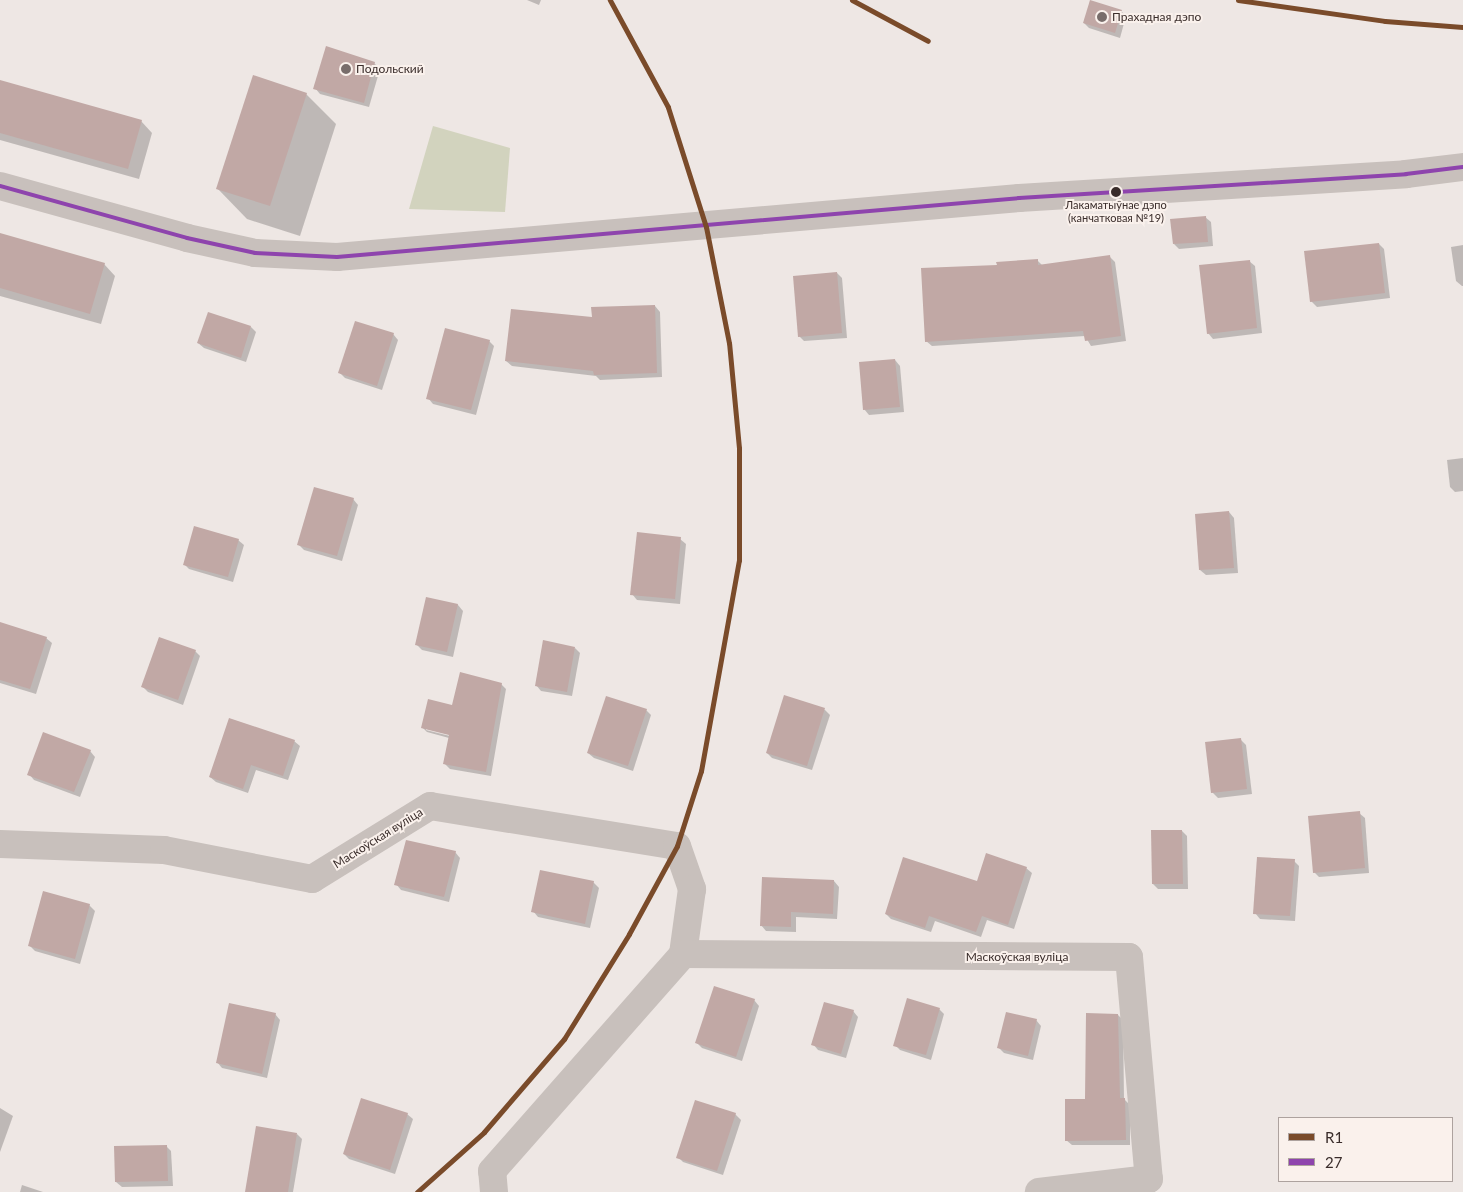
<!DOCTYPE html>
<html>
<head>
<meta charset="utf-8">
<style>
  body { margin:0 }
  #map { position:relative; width:1463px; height:1192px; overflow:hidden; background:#eee7e4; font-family:Lato,sans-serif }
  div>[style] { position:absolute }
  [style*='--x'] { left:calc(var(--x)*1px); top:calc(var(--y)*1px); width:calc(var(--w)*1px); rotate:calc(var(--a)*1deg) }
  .green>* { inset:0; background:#d2d3be }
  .shadow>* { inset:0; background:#0003 }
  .building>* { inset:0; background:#c1a8a5 }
  .minor>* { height:28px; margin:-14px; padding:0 14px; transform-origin:14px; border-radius:14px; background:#c8c0bc }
  .bus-1>* { height:4px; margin:-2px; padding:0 2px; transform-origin:2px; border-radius:2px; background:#8e44ad }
  .rail-1>* { height:5px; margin:-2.5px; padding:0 2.5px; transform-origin:2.5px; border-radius:2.5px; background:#7a4b2a }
  .dots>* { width:14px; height:14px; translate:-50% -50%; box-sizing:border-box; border:2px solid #faf1ec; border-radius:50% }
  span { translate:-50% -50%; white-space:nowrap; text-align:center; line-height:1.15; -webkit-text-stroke:4px #faf1ec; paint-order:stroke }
  .bus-label { font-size:11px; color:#392c2a }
  .poi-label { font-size:12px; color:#392c2a }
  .left { translate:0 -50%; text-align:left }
  .street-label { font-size:12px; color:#392c2a }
  .legend { position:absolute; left:1278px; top:1117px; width:175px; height:65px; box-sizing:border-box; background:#faf1ec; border:1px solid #ada29e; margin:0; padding:6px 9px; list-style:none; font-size:15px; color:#392c2a }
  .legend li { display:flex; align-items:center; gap:10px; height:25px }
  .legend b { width:25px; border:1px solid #ada29e }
</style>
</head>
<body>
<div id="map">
  <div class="green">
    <div style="clip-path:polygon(433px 126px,510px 148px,505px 212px,409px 209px)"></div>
  </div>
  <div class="shadow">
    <div style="clip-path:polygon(527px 0,541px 0,539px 5px)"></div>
    <div style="clip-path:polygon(1121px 11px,1126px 16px,1120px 38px,1089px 28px,1084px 23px)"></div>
    <div style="clip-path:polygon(374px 63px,380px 69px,369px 107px,320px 94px,315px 88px)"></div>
    <div style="clip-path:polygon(0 82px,141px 121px,152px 133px,139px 179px,0 140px)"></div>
    <div style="clip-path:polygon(306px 94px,336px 124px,300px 236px,247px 219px,217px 188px)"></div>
    <div style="clip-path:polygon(1205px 217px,1211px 222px,1213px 246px,1179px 249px,1174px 244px)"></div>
    <div style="clip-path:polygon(0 235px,104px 264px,115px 276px,101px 324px,0 296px)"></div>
    <div style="clip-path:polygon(1379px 244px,1384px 249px,1390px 298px,1317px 307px,1311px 301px)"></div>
    <div style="clip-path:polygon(1463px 245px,1463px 286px,1462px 286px,1456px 281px,1451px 247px)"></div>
    <div style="clip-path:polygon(1109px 256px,1115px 262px,1126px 341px,1091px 346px,1085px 336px,932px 346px,926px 341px,998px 266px,1037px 260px,1043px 266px)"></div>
    <div style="clip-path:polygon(1249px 261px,1255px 266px,1262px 333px,1213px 339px,1208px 333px)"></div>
    <div style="clip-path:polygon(837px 273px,842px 278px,847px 338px,804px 341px,799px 336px)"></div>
    <div style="clip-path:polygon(655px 306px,660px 312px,662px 377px,600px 380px,596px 376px,512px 366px,506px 361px,593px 318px)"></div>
    <div style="clip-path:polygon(251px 327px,256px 332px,246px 362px,204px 348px,198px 343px)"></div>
    <div style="clip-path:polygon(393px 334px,398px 340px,382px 390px,345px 378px,340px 373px)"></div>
    <div style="clip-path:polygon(489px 341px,494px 346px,476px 415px,433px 404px,428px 398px)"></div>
    <div style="clip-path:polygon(895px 360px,900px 366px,904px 412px,869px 415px,864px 409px)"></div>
    <div style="clip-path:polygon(1463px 458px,1463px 491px,1455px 492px,1450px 487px,1447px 460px)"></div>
    <div style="clip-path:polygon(353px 499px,358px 505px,342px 561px,304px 550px,299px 545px)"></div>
    <div style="clip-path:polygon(1229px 512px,1234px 518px,1238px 573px,1206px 575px,1200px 570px)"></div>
    <div style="clip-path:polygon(680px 539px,686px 544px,680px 604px,637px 600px,632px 594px)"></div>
    <div style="clip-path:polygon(238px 540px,244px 545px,233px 582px,189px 569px,184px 564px)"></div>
    <div style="clip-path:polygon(427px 598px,458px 605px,463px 611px,453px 657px,422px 650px,417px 645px)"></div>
    <div style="clip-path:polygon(0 623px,46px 638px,52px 643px,36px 694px,0 683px)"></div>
    <div style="clip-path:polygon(575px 648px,580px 653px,572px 696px,541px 691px,536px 685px)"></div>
    <div style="clip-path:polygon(195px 651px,200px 656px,183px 705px,148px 692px,143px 687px)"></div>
    <div style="clip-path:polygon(evenodd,501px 684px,506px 689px,491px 776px,450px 769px,444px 763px,449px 738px,427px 732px,422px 727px,453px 707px,501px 684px,426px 728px,455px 735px,454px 737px,426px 730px,426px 728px)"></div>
    <div style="clip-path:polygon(785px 697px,825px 710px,830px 715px,812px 770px,772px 758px,767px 753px)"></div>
    <div style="clip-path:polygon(646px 710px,651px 715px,633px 771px,594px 758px,588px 753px)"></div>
    <div style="clip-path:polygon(1241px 740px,1246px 745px,1252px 794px,1218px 798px,1212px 792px)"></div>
    <div style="clip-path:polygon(294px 741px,300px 746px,288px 780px,256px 770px,248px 793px,216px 782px,210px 777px)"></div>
    <div style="clip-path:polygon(90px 751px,95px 757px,80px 797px,34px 780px,29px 774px)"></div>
    <div style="clip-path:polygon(1359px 813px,1365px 818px,1369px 873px,1319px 877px,1314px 872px)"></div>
    <div style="clip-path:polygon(1182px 831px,1187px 836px,1188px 889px,1158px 889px,1153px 884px)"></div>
    <div style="clip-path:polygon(455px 852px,460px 858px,449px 902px,401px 890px,396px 884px)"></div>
    <div style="clip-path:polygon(1294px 861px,1299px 866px,1295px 921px,1260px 919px,1255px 913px)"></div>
    <div style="clip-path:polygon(1026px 868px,1032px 873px,1014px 929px,987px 920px,981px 937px,935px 921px,931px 932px,891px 919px,886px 914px)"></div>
    <div style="clip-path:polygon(834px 881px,839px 887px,837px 919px,796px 917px,796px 932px,766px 931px,761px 925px)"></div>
    <div style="clip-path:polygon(593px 882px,599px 888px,590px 928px,538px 917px,533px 911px)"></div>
    <div style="clip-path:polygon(89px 905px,95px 911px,80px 964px,35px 951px,30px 946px)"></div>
    <div style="clip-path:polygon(754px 1000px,759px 1006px,742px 1061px,702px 1048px,697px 1043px)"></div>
    <div style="clip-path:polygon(939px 1009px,944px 1014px,931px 1060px,900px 1050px,895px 1045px)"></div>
    <div style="clip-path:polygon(853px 1011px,858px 1017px,846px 1058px,818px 1050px,813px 1044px)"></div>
    <div style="clip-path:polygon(275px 1014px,280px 1020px,267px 1078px,222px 1068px,217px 1062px)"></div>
    <div style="clip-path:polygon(1118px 1015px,1123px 1020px,1124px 1099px,1130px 1105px,1130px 1145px,1072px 1145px,1066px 1140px,1086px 1100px)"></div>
    <div style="clip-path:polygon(1036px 1020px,1041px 1026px,1033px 1060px,1004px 1053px,999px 1048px)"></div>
    <div style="clip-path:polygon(0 1108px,13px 1116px,0 1152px)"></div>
    <div style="clip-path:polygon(407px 1114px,413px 1119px,395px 1174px,349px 1159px,344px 1154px)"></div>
    <div style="clip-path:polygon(735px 1114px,741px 1120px,723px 1175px,683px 1162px,678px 1157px)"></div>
    <div style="clip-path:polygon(297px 1134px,302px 1139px,293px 1192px,246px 1192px)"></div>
    <div style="clip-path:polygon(166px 1146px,171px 1151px,173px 1186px,122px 1187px,116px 1182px)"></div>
    <div style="clip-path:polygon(22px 1185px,43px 1192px,20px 1192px)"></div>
  </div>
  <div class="building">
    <div style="clip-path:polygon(1090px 0,1122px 10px,1115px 33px,1083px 23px)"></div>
    <div style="clip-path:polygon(326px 46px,375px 62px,364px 103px,313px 89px)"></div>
    <div style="clip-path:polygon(253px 75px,307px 93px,270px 206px,216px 189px)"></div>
    <div style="clip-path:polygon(0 80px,142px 120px,128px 169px,0 133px)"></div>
    <div style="clip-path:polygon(1206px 216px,1208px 242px,1173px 244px,1170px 219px)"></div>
    <div style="clip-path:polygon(0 233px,105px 263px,90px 314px,0 288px)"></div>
    <div style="clip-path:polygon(1379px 243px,1385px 293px,1310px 302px,1304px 251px)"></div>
    <div style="clip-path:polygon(1110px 255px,1121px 336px,1085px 341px,1083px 331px,925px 342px,921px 268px,997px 265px,996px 262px,1038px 259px,1038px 265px)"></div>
    <div style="clip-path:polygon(1250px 260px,1257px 328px,1207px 334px,1199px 265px)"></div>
    <div style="clip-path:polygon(837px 272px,842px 333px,798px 337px,793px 276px)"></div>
    <div style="clip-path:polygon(655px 305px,657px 373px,594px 375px,593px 371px,505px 361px,511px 309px,592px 317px,591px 307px)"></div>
    <div style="clip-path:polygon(208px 312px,251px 326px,241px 358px,197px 343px)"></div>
    <div style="clip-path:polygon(355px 321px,394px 333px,377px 386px,338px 373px)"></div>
    <div style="clip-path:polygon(445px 328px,490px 340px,471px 410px,426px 399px)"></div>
    <div style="clip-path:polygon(895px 359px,900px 407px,863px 410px,859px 362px)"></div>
    <div style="clip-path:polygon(314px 487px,354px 498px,337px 556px,297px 545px)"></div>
    <div style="clip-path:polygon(1229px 511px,1234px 568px,1199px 570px,1195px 514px)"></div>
    <div style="clip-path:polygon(194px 526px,239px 539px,228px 577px,183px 565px)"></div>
    <div style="clip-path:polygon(637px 532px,681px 537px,675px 599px,630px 595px)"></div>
    <div style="clip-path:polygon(426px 597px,458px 604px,447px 652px,415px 645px)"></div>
    <div style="clip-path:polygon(0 622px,47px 637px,30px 689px,0 680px)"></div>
    <div style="clip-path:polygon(159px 637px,196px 650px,178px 700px,141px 687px)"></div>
    <div style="clip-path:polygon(543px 640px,575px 647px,567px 692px,535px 686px)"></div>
    <div style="clip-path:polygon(460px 672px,502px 683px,486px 772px,443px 764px,449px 735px,421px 728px,428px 699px,452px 705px)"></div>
    <div style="clip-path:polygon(784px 695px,825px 708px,807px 766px,766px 753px)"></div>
    <div style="clip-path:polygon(606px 696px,647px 709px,628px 766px,587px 753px)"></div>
    <div style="clip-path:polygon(229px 718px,295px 740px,283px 776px,251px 765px,243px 789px,209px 777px)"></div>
    <div style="clip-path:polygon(43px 732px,91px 750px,74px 792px,27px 775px)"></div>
    <div style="clip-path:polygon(1241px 738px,1247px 789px,1211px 793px,1205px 742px)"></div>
    <div style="clip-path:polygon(1360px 811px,1365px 868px,1313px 873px,1308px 816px)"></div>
    <div style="clip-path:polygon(1151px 830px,1182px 830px,1183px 884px,1152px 884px)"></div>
    <div style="clip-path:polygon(406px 840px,456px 851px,444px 897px,394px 885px)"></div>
    <div style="clip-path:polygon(986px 853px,1027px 867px,1008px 925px,982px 916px,976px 932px,929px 916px,925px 928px,885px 914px,903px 857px,977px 881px)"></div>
    <div style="clip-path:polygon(1257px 857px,1295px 859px,1290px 916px,1253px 914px)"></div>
    <div style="clip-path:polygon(540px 870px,594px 881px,585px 924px,531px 912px)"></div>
    <div style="clip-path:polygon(762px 877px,834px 880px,833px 914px,791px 912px,791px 927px,760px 926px)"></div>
    <div style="clip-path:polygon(43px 891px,90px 904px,75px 959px,28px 946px)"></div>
    <div style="clip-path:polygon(714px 986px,755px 999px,736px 1057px,695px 1043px)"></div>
    <div style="clip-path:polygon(907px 998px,940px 1008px,926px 1055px,893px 1046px)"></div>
    <div style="clip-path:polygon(824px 1002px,854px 1010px,841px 1054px,811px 1045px)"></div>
    <div style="clip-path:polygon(229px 1003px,276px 1013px,262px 1074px,216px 1063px)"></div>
    <div style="clip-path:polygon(1006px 1012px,1037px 1019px,1028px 1056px,997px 1048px)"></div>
    <div style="clip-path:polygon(1086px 1013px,1118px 1014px,1120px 1098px,1125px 1098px,1126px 1140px,1065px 1141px,1065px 1099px,1085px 1099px)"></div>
    <div style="clip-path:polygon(361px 1098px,408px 1113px,390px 1170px,343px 1154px)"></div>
    <div style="clip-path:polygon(695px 1100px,736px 1113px,717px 1171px,676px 1158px)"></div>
    <div style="clip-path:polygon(256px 1126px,297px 1133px,288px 1192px,245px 1192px)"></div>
    <div style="clip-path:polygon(167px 1145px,168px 1181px,115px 1182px,114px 1146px)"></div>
  </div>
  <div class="minor">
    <div style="--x:0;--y:186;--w:194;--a:15.5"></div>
    <div style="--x:187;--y:238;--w:70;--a:12.4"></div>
    <div style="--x:255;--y:253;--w:82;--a:2.8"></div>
    <div style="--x:337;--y:257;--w:685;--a:-4.94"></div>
    <div style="--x:1019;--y:198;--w:388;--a:-3.5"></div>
    <div style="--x:1406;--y:174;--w:57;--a:-7"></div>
    <div style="--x:0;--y:844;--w:164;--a:2.1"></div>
    <div style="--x:164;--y:850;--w:151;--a:11.1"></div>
    <div style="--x:312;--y:879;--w:139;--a:-31.7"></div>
    <div style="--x:430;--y:806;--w:250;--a:9.2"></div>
    <div style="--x:677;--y:846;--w:46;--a:70.8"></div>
    <div style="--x:692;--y:889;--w:66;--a:97.9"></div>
    <div style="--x:494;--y:1192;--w:21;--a:-95"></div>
    <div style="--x:492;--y:1171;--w:289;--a:-48.6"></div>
    <div style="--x:683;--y:954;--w:446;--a:0.4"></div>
    <div style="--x:1129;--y:957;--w:223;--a:84.9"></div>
    <div style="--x:1149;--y:1179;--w:111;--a:173.3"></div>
  </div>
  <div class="bus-1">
    <div style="--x:0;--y:186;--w:194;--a:15.5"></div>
    <div style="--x:187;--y:238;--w:70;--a:12.4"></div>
    <div style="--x:255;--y:253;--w:82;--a:2.8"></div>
    <div style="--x:337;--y:257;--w:685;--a:-4.94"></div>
    <div style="--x:1019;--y:198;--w:388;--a:-3.5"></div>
    <div style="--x:1406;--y:174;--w:57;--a:-7"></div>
  </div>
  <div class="rail-1">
    <div style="--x:852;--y:0;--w:86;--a:28.3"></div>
    <div style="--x:1238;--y:0;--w:148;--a:8.1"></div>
    <div style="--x:1385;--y:21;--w:78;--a:4.4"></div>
    <div style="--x:417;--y:1192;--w:90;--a:-41.8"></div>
    <div style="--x:484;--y:1132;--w:123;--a:-49.3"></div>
    <div style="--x:564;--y:1039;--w:123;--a:-58.2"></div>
    <div style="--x:629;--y:934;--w:100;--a:-61.4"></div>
    <div style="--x:677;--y:846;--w:79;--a:-72.3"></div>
    <div style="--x:701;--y:771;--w:214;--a:-79.8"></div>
    <div style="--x:739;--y:560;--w:112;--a:-90"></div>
    <div style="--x:739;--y:448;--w:105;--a:-95.4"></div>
    <div style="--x:729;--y:343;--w:118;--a:-101.2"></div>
    <div style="--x:706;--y:227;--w:126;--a:-107.6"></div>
    <div style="--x:668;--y:107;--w:122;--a:-118.5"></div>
  </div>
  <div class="dots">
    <div style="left:1102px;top:17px;background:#786d6b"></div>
    <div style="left:346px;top:69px;background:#786d6b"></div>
    <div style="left:1116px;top:192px;background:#392c2a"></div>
  </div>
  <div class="bus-label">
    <span style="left:1116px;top:212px">Лакаматыўнае дэпо<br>(канчатковая №19)</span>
  </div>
  <div class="poi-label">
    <span class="left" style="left:1112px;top:17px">Прахадная дэпо</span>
    <span class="left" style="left:356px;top:69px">Подольский</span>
  </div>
  <div class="street-label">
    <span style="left:378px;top:838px;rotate:-32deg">Маскоўская вуліца</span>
    <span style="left:1017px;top:957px">Маскоўская вуліца</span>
  </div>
  <ul class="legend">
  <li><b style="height:6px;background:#7a4b2a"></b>R1</li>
  <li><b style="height:6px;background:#8e44ad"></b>27</li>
  </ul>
</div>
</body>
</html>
